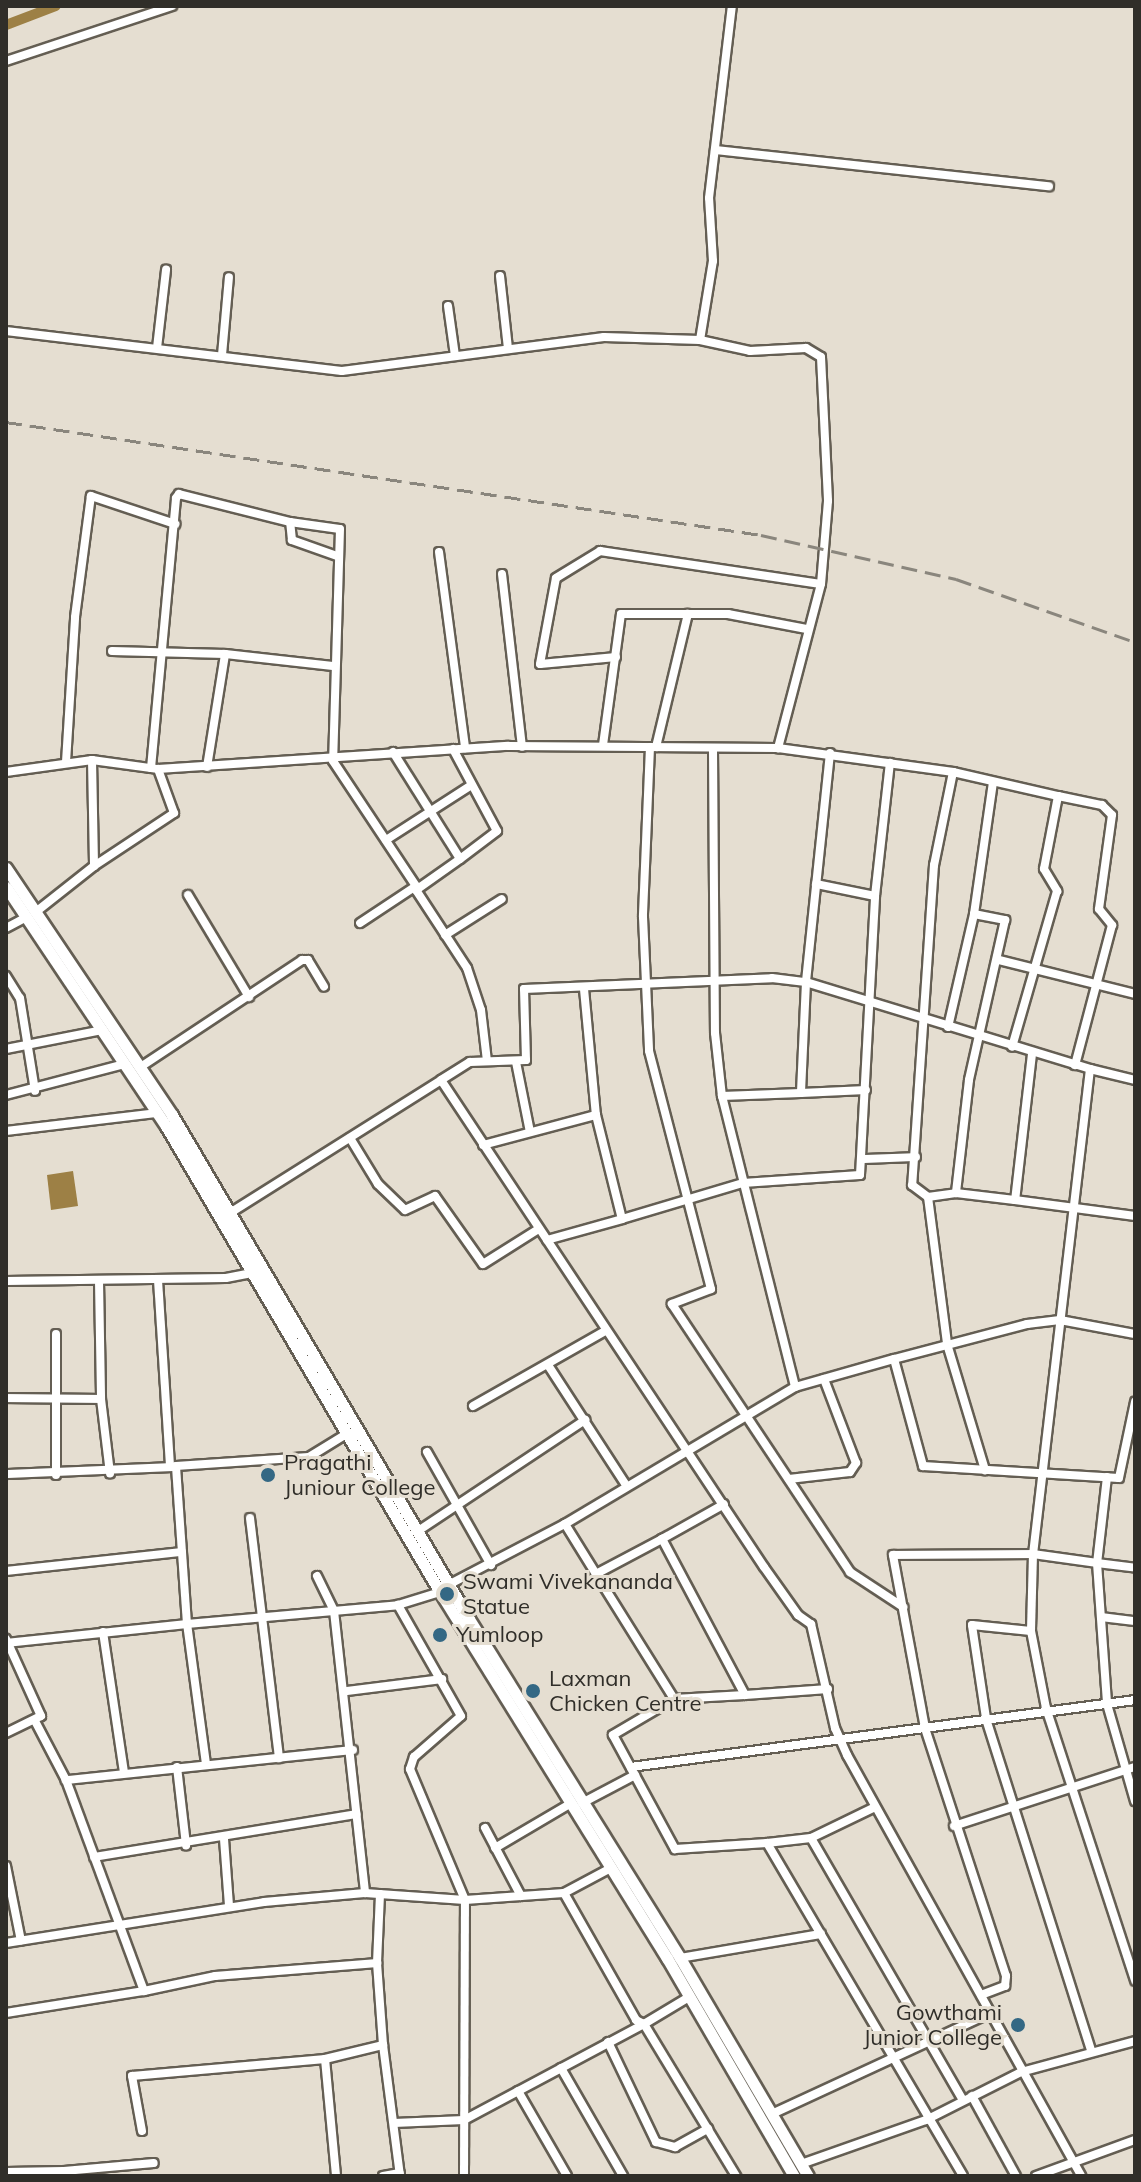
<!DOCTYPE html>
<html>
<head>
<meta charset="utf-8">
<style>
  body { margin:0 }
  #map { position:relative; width:1141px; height:2182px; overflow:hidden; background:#e5ded1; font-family:Mulish,sans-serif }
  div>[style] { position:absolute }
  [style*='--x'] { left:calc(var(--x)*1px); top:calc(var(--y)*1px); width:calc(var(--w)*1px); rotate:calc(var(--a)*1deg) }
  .water>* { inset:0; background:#9d8045 }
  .canal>* { height:10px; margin:-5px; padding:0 5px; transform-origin:5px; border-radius:5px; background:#9d8045 }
  .roads { filter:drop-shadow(2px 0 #645e53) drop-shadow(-2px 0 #645e53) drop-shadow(0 2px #645e53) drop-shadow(0 -2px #645e53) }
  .street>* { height:8px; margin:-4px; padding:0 4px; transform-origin:4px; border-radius:4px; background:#fff }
  .secondary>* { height:11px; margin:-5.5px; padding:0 5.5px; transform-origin:5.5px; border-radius:5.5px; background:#fff }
  .rail>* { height:3px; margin-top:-1.5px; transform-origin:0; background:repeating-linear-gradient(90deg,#8a867d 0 16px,transparent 0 24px) }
  .dots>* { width:22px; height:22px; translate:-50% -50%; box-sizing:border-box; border:4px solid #e5ded1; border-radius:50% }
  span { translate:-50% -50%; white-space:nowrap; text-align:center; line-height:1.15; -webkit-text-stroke:6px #e5ded1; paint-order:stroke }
  .poi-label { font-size:22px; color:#302e29 }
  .left { translate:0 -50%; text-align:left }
  .right { translate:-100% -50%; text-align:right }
  .frame { position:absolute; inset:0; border:8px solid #302e29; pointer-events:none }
</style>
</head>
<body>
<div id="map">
  <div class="water">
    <div style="clip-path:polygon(73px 1171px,78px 1206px,51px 1210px,47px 1175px)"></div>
  </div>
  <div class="canal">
    <div style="--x:6;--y:25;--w:53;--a:-20.8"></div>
  </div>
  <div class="roads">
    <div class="street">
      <div style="--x:6;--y:61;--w:175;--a:-18.3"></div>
      <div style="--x:715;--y:150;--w:336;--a:6.2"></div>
      <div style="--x:500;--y:276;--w:73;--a:83.7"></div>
      <div style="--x:448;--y:306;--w:50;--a:82"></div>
      <div style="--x:6;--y:331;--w:338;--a:6.8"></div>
      <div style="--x:342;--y:371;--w:264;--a:-7.4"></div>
      <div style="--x:604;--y:337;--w:96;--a:1.8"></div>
      <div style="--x:700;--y:340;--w:80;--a:-80.7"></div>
      <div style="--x:713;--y:261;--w:63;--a:-93.6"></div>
      <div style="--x:709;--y:198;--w:193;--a:-83.2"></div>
      <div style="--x:700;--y:340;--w:51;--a:12.4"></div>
      <div style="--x:750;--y:351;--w:56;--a:-3.1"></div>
      <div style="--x:806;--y:348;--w:17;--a:31"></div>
      <div style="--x:821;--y:357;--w:144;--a:87.2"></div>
      <div style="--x:828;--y:501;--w:83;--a:94.8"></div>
      <div style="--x:157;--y:348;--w:79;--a:-83.4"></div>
      <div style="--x:222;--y:355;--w:78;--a:-84.9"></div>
      <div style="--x:439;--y:552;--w:198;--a:82.4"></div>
      <div style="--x:337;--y:556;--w:48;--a:-160.4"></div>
      <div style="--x:292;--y:540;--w:18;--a:-96"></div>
      <div style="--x:290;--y:522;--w:50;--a:8"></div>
      <div style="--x:340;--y:529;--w:232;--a:91.7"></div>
      <div style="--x:333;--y:761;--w:150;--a:56.4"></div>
      <div style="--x:416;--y:886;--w:67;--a:146.5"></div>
      <div style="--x:502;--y:574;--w:174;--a:83.4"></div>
      <div style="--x:112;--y:651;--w:113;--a:1.5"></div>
      <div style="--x:616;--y:657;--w:76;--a:174.7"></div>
      <div style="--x:540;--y:664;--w:87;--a:-79.5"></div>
      <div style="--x:556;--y:578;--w:52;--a:-31.5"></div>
      <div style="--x:600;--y:551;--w:223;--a:8.5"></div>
      <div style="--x:821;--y:584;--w:170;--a:104.7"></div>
      <div style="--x:778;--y:748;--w:177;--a:7.8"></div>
      <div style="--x:953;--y:772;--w:108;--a:12.9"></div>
      <div style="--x:1058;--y:796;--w:74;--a:100.9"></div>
      <div style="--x:1044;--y:869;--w:26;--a:59"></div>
      <div style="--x:1057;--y:891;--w:162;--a:106.1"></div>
      <div style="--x:603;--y:745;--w:132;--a:-82.2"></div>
      <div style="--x:621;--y:614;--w:107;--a:0"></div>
      <div style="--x:728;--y:614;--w:80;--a:10.8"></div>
      <div style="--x:650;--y:747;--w:170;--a:92.4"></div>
      <div style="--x:643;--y:917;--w:134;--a:87.4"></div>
      <div style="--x:649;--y:1051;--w:246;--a:75.4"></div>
      <div style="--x:711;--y:1289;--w:42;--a:159"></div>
      <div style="--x:672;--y:1304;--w:322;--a:56.4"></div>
      <div style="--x:850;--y:1572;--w:64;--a:33.4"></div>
      <div style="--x:656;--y:747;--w:137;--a:-76.5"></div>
      <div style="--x:453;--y:749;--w:93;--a:61.8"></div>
      <div style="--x:497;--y:831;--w:46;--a:142.9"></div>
      <div style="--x:713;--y:750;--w:283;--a:89.6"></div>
      <div style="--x:715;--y:1033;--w:63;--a:83.7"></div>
      <div style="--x:722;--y:1096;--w:300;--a:75.9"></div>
      <div style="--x:393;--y:752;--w:126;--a:57.9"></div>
      <div style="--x:460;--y:859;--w:54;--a:144.8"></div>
      <div style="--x:416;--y:890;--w:93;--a:56.8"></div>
      <div style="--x:467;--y:968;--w:44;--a:71.6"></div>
      <div style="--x:481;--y:1010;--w:51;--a:83.3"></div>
      <div style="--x:830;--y:753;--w:230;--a:96"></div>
      <div style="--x:806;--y:982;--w:111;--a:92.6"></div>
      <div style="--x:801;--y:1093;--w:65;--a:-2.6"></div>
      <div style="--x:92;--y:760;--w:106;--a:88.9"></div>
      <div style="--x:94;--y:866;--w:96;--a:-33.5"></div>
      <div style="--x:174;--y:813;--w:47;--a:-110"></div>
      <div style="--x:66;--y:762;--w:145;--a:-86.4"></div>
      <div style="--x:75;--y:617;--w:122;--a:-82.5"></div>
      <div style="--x:91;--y:496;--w:89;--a:18.4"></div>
      <div style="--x:207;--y:767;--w:114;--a:-80.9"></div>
      <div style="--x:225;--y:654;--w:109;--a:6.3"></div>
      <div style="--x:151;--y:768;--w:271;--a:-84.7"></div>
      <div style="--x:176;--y:498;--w:5;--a:-53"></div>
      <div style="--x:179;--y:494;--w:114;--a:14.2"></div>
      <div style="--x:6;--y:772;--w:87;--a:-7.9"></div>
      <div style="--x:92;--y:760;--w:67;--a:7.8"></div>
      <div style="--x:158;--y:769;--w:351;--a:-3.8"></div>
      <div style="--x:508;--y:746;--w:270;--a:0.4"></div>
      <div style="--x:953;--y:772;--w:95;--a:101.5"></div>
      <div style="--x:934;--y:865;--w:321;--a:93.9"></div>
      <div style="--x:912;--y:1185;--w:20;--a:37"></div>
      <div style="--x:928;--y:1197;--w:28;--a:-8"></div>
      <div style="--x:1058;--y:796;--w:45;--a:11.6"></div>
      <div style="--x:1102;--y:805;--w:14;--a:45"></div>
      <div style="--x:1112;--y:815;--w:95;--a:97.9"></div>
      <div style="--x:1099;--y:909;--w:21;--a:51"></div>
      <div style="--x:1112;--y:925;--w:145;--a:104.8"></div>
      <div style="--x:386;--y:840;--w:100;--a:-32.7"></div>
      <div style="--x:816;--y:884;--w:60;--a:11.5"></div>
      <div style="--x:188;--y:895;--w:119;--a:59.1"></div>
      <div style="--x:37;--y:911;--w:73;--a:-38.3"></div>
      <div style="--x:974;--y:914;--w:133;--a:-81.8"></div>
      <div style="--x:6;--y:928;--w:24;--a:-28"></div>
      <div style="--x:445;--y:935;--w:67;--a:-32.3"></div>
      <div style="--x:999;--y:960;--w:140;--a:14"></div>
      <div style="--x:6;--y:976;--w:26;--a:58"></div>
      <div style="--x:20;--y:998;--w:94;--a:80.8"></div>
      <div style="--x:584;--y:989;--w:127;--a:84.6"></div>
      <div style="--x:596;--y:1115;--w:107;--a:76"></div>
      <div style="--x:622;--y:1219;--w:126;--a:-16.6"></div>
      <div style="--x:743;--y:1183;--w:117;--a:-3.9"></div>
      <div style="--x:860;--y:1175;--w:279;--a:-86.9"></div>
      <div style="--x:875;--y:896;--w:134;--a:-83.6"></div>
      <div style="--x:948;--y:1027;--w:116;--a:-77"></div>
      <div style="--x:974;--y:914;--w:32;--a:11"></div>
      <div style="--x:1005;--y:920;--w:164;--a:102.7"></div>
      <div style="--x:969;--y:1080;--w:114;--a:96.6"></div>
      <div style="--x:956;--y:1193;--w:59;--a:6.8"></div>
      <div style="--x:6;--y:1049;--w:99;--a:-11.1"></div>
      <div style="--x:1032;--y:1054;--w:147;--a:96.6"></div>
      <div style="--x:1015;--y:1200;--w:121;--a:7.6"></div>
      <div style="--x:516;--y:1062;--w:71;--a:78.7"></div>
      <div style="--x:142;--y:1066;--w:192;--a:-33.5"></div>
      <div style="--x:302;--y:960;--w:6;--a:0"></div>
      <div style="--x:308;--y:960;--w:31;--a:59"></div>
      <div style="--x:1090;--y:1069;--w:46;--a:13.7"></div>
      <div style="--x:441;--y:1080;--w:34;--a:-32"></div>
      <div style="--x:470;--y:1062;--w:56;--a:-2"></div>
      <div style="--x:526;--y:1060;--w:71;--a:-91.6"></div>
      <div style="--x:524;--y:989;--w:248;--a:-2.5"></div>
      <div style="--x:772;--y:978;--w:34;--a:7"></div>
      <div style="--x:806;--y:982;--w:297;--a:17"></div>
      <div style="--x:1090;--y:1069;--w:488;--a:96.7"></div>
      <div style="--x:1033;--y:1554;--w:65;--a:8"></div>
      <div style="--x:1097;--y:1563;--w:141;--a:85.9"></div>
      <div style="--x:1107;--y:1704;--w:101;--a:73.9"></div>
      <div style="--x:6;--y:1095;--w:123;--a:-14.6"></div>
      <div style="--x:722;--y:1096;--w:79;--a:-2.2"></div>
      <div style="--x:6;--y:1131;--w:153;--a:-6.8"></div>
      <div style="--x:350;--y:1138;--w:54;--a:58.7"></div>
      <div style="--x:378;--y:1184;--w:37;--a:44"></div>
      <div style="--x:405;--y:1210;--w:33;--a:-25"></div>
      <div style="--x:435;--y:1196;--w:83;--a:54.8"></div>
      <div style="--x:483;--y:1264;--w:64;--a:-32.2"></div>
      <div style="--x:483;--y:1145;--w:117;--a:-14.9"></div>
      <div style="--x:862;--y:1159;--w:54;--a:-2.1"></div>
      <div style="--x:928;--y:1197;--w:148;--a:82.6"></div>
      <div style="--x:947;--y:1344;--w:132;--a:73.2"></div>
      <div style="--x:230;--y:1213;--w:249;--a:-32.2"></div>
      <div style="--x:441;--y:1080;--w:584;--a:56.45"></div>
      <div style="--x:764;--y:1567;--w:59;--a:54.7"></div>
      <div style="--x:798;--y:1615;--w:16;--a:35"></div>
      <div style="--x:811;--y:1624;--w:107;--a:77"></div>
      <div style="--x:835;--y:1728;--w:30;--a:66"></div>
      <div style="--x:847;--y:1755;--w:482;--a:60.9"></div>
      <div style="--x:547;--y:1240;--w:78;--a:-15.6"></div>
      <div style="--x:158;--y:1280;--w:187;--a:86.3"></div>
      <div style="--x:6;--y:1281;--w:220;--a:-0.8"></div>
      <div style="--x:226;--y:1278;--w:25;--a:-11"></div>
      <div style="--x:99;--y:1281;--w:118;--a:89"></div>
      <div style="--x:101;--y:1399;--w:75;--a:83.1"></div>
      <div style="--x:894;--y:1359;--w:138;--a:-14.7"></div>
      <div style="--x:1027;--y:1324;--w:33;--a:-7"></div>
      <div style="--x:1060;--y:1320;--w:76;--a:10.6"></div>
      <div style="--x:548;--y:1365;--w:143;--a:57"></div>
      <div style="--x:6;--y:1398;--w:95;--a:0.6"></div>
      <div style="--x:473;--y:1406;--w:152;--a:-29.6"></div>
      <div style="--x:427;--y:1452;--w:130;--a:60.5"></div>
      <div style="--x:6;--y:1474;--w:169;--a:-2.4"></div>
      <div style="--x:56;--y:1475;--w:141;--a:-90"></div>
      <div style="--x:1107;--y:1477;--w:87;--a:96.6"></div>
      <div style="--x:1097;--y:1563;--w:38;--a:7"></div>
      <div style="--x:789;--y:1479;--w:61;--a:-6.5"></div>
      <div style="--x:850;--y:1472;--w:11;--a:-56"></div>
      <div style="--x:856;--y:1463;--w:90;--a:-110.9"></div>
      <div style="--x:250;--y:1518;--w:242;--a:83.1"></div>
      <div style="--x:565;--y:1524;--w:59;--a:58.2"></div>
      <div style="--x:418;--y:1531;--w:201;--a:-33.6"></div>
      <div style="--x:662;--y:1539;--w:71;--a:-29.4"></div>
      <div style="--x:6;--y:1571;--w:177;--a:-6.2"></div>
      <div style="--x:317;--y:1576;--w:39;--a:64"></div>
      <div style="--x:334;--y:1611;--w:284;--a:83.7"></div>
      <div style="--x:450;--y:1584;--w:130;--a:-27.6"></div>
      <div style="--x:565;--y:1524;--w:268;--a:-30.8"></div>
      <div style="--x:795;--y:1387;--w:103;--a:-15.8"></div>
      <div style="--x:894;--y:1359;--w:111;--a:74.8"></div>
      <div style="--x:923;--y:1466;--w:196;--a:3.5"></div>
      <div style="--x:1119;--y:1478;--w:78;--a:-78.1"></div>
      <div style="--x:1101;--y:1617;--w:34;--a:7"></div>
      <div style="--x:103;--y:1632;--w:142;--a:81.5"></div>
      <div style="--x:6;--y:1643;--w:182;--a:-6"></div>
      <div style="--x:187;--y:1624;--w:158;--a:-94"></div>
      <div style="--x:176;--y:1466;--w:133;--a:-3.9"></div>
      <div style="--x:309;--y:1457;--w:46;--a:-31.6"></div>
      <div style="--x:828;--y:1689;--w:83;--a:175.9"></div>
      <div style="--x:745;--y:1695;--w:177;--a:-118"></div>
      <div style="--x:662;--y:1539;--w:75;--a:152.1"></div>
      <div style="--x:596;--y:1574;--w:147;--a:58"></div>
      <div style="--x:674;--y:1699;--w:71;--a:149.5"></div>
      <div style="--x:613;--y:1735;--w:130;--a:61.5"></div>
      <div style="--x:675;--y:1849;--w:92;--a:-3.7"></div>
      <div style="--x:767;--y:1843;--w:386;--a:59.5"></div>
      <div style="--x:347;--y:1691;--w:96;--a:-7.2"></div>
      <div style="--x:674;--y:1699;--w:71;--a:-3.2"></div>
      <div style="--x:35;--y:1721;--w:67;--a:62.3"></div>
      <div style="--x:6;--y:1733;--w:39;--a:-26"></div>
      <div style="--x:41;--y:1716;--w:85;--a:-114.4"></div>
      <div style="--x:353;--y:1750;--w:289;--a:174"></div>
      <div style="--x:66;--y:1780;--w:225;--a:69.7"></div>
      <div style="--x:144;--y:1991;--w:73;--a:-11.9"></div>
      <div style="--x:215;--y:1976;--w:163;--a:-4.6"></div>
      <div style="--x:377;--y:1963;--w:69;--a:-87.5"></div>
      <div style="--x:206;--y:1764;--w:141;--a:-97.7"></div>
      <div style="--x:187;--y:1624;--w:212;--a:-5.1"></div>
      <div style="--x:398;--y:1605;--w:44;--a:-17.2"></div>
      <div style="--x:177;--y:1767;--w:79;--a:83.4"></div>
      <div style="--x:631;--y:1767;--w:508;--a:-7.57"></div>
      <div style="--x:582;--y:1803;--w:60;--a:-27.8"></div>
      <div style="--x:954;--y:1826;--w:190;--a:-18.1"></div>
      <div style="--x:485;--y:1828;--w:77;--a:62.1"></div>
      <div style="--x:811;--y:1838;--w:303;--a:59.9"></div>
      <div style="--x:224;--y:1839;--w:66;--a:85.7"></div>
      <div style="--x:767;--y:1843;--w:44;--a:-6.5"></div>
      <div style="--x:811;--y:1838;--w:71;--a:-25.8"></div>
      <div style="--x:495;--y:1848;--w:85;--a:-30.5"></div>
      <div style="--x:94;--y:1857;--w:266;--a:-9.3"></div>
      <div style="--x:6;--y:1866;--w:76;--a:78.7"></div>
      <div style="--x:564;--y:1893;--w:146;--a:60.4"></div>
      <div style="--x:636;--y:2020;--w:9;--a:27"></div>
      <div style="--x:644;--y:2024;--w:52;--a:-31"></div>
      <div style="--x:6;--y:1943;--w:261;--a:-9"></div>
      <div style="--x:264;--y:1902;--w:101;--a:-5.1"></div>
      <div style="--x:365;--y:1893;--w:100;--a:4"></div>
      <div style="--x:465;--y:1900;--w:142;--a:-112.8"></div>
      <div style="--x:410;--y:1769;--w:13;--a:-72"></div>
      <div style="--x:414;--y:1757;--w:62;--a:-41.1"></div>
      <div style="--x:461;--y:1716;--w:128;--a:-119.6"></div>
      <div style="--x:680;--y:1958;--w:143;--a:-9.7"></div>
      <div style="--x:377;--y:1963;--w:82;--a:85.8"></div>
      <div style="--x:981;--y:1995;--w:26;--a:-21"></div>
      <div style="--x:1005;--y:1986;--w:10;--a:-84"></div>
      <div style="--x:1006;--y:1976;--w:261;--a:-108.1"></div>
      <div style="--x:925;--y:1728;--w:176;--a:-100.5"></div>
      <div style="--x:893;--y:1555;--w:140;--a:-0.4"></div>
      <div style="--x:1033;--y:1554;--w:77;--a:91.5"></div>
      <div style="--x:6;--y:2013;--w:140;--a:-9.1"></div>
      <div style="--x:608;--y:2042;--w:111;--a:64.4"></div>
      <div style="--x:656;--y:2142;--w:20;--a:15"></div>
      <div style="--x:675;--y:2147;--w:38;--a:-29"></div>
      <div style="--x:1091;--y:2050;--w:348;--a:-107.6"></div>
      <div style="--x:986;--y:1718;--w:94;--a:-98.6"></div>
      <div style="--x:972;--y:1625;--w:59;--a:5.8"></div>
      <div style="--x:1031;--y:1631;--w:78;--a:79"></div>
      <div style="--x:1046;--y:1708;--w:287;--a:71.9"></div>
      <div style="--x:325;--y:2059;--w:60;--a:-13.6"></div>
      <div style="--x:383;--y:2045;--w:132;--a:82.6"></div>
      <div style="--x:561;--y:2068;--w:125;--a:60.1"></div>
      <div style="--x:518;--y:2091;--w:98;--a:60"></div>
      <div style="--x:972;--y:2096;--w:91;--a:61.2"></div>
      <div style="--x:774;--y:2113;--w:238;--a:-24.8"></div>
      <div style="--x:394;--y:2123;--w:70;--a:-2.5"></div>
      <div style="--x:464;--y:2120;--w:204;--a:-28.1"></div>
      <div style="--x:644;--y:2024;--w:178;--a:58.8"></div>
      <div style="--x:142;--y:2131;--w:56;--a:-100.3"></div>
      <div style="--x:132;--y:2076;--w:194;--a:-5"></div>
      <div style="--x:325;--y:2059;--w:118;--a:84.6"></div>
      <div style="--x:801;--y:2164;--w:133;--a:-19.4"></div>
      <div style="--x:926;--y:2120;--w:106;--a:-26.8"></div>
      <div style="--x:1021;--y:2072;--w:118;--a:-15.2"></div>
      <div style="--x:64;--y:2171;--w:90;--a:-5.1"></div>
      <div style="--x:6;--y:2172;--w:58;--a:-1"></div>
      <div style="--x:64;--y:2171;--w:4;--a:90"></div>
      <div style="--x:383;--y:2176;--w:17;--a:-10"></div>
      <div style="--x:464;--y:2176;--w:276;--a:-89.8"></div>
      <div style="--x:465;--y:1900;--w:99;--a:-4"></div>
      <div style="--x:564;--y:1893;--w:51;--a:-28.1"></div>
      <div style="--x:1036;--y:2176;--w:105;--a:-20"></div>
    </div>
    <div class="secondary">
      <div style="--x:6;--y:868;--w:298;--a:56.1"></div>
      <div style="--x:172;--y:1115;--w:585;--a:59.49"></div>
      <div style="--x:469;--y:1619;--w:399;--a:58.1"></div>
      <div style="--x:680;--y:1958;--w:253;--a:59.6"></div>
      <div style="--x:6;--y:887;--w:288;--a:56.2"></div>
      <div style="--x:166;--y:1126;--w:541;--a:59.55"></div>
      <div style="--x:440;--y:1592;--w:431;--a:58.2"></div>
      <div style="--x:667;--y:1958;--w:252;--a:59.8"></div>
    </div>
  </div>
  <div class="rail">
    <div style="--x:6;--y:422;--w:763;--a:8.51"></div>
    <div style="--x:761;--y:535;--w:200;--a:12.7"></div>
    <div style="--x:956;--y:579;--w:190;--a:19.4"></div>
  </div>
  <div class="dots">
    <div style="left:268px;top:1475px;background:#346884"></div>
    <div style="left:447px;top:1594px;background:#346884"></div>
    <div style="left:440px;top:1635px;background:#346884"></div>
    <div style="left:533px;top:1691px;background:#346884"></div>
    <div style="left:1018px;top:2025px;background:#346884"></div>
  </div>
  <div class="poi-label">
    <span class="left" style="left:284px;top:1475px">Pragathi<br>Juniour College</span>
    <span class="left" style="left:463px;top:1594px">Swami Vivekananda<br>Statue</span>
    <span class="left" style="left:456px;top:1635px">Yumloop</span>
    <span class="left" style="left:549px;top:1691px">Laxman<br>Chicken Centre</span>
    <span class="right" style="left:1002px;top:2025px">Gowthami<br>Junior College</span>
  </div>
  <div class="frame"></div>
</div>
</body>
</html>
